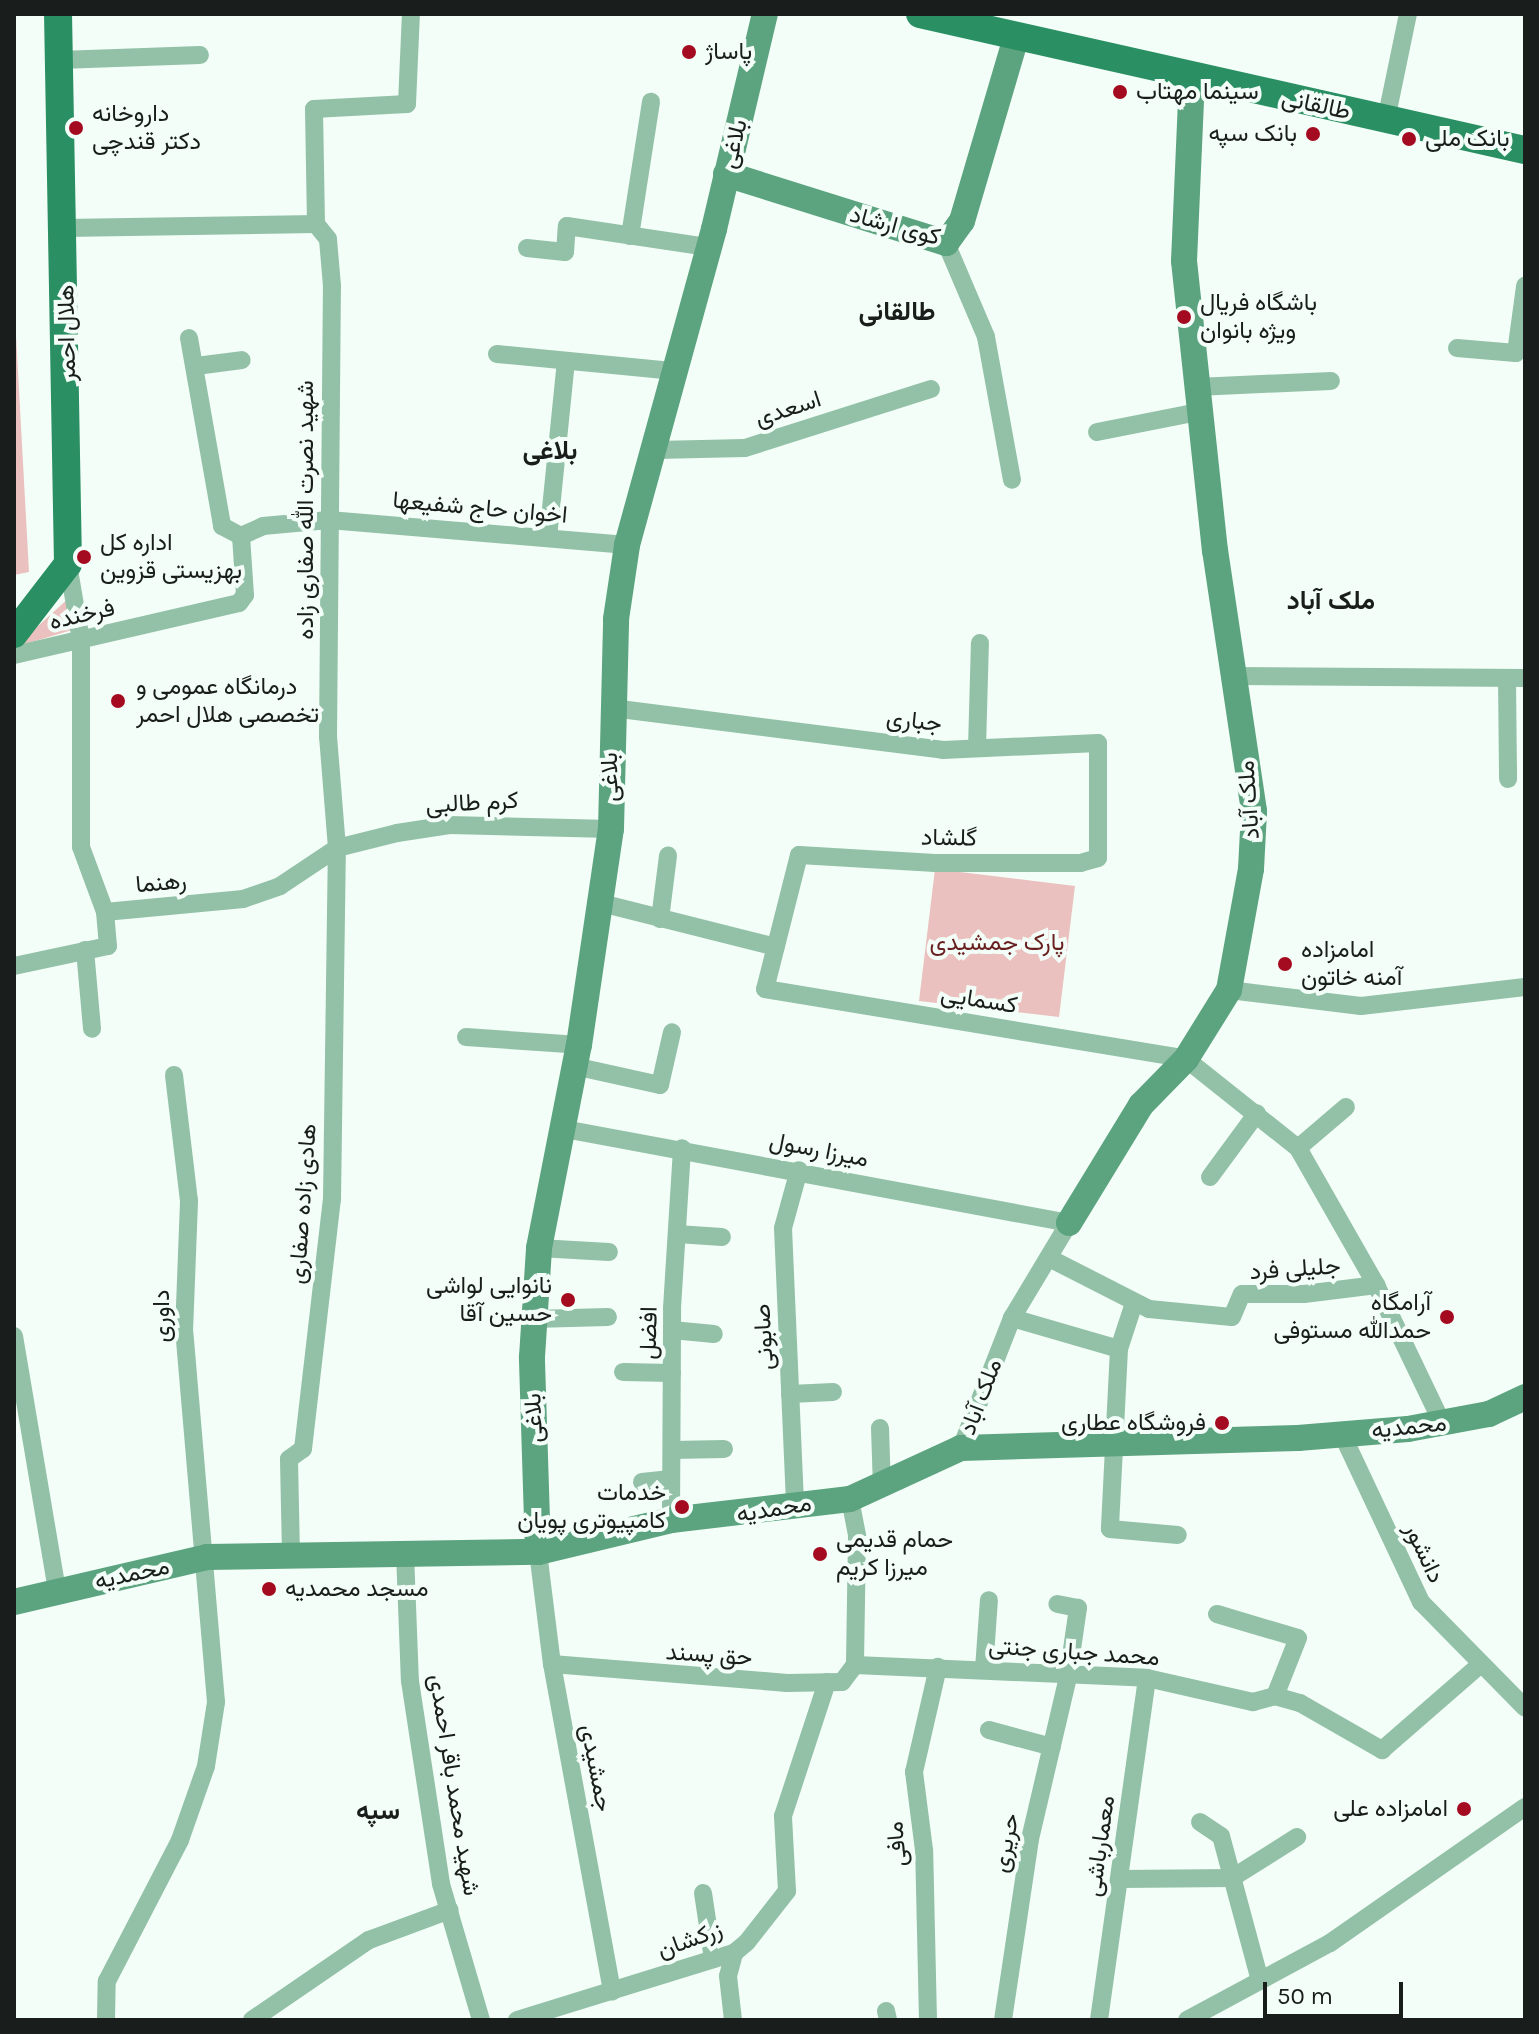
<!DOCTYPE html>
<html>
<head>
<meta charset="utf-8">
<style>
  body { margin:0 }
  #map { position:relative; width:1539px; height:2034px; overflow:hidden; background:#f3fef8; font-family:Karla,Vazirmatn,sans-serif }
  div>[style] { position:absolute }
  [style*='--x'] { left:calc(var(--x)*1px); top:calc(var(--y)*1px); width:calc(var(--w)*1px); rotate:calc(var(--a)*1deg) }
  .green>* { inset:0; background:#eac1be }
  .street>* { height:18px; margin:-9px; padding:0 9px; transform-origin:9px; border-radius:9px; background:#93c1a7 }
  .secondary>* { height:26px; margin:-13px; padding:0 13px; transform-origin:13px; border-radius:13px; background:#5ca47f }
  .primary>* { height:28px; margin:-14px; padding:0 14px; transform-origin:14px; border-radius:14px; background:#2a8f62 }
  .dots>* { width:22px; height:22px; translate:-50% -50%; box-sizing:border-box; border:4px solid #f3fef8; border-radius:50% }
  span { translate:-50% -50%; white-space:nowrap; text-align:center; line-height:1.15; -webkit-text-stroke:8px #f3fef8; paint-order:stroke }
  .poi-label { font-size:24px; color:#191d1b }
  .left { translate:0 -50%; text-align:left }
  .right { translate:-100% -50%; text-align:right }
  .street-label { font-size:24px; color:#191d1b }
  .park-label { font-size:24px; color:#691f1f }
  .neighbourhood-label { font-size:26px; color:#191d1b; font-weight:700 }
  .frame { position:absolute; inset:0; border:16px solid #191d1b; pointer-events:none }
  .scale { position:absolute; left:1263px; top:1982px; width:140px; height:36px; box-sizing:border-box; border:4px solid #191d1b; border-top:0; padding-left:10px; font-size:24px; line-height:28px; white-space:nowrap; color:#191d1b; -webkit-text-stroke:6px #f3fef8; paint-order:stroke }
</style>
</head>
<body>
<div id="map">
  <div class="green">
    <div style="clip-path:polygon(14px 299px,29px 572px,14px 575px)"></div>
    <div style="clip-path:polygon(71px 596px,72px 630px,15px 647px)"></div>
    <div style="clip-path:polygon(935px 869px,1075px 886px,1059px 1017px,919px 1001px)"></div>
  </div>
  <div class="street">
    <div style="--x:60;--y:60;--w:140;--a:-2"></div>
    <div style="--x:1386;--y:120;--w:108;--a:-78.3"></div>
    <div style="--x:316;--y:224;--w:115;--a:-91"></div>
    <div style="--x:314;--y:109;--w:93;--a:-3.1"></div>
    <div style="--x:407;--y:104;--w:90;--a:-87.5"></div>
    <div style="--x:65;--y:228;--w:251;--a:-0.9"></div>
    <div style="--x:630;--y:236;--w:136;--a:-81.1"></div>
    <div style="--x:946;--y:243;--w:102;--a:66.9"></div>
    <div style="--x:986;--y:337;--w:145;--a:79.7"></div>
    <div style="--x:527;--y:248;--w:38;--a:6"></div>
    <div style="--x:565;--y:252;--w:26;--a:-86"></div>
    <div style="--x:567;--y:226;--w:143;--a:8.5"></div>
    <div style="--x:189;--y:338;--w:191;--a:80"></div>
    <div style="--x:222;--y:526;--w:21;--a:28"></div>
    <div style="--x:1457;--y:348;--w:59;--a:4.8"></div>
    <div style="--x:1516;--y:353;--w:68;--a:-82.3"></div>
    <div style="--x:497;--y:354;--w:176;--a:5.5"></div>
    <div style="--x:196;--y:366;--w:46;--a:-7.4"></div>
    <div style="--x:1197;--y:387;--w:134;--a:-2.6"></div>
    <div style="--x:1097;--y:432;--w:103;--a:-11.2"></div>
    <div style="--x:656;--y:450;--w:89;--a:-1.3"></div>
    <div style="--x:745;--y:448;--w:195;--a:-17.6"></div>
    <div style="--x:241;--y:536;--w:24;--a:-24"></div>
    <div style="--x:263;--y:526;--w:66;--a:-5.2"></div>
    <div style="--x:329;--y:520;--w:299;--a:4.8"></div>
    <div style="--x:548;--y:538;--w:177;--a:-84.2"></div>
    <div style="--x:68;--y:564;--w:77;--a:80.3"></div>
    <div style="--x:81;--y:640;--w:207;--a:90"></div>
    <div style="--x:81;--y:847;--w:69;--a:69.7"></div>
    <div style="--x:14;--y:655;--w:231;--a:-13"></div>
    <div style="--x:239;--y:603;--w:10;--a:-53"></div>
    <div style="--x:245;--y:595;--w:59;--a:-93.9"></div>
    <div style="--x:1234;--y:676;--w:291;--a:0.4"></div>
    <div style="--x:1507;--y:678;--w:101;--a:89.4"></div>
    <div style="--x:612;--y:708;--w:334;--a:7.2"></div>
    <div style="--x:943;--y:750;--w:155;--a:-2.6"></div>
    <div style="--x:1098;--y:743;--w:115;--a:90"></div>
    <div style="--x:1098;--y:858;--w:18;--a:164"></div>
    <div style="--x:1081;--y:863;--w:146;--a:180"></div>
    <div style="--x:935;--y:863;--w:136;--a:-176.6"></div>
    <div style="--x:799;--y:855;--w:138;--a:104.2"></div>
    <div style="--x:765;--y:989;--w:427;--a:9.4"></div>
    <div style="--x:1186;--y:1059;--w:143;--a:38.5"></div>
    <div style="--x:1298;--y:1148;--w:158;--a:60.3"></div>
    <div style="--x:1376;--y:1285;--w:155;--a:64.4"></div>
    <div style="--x:977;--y:748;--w:105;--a:-88.4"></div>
    <div style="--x:601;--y:903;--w:180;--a:14.1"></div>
    <div style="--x:660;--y:919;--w:64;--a:-82.8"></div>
    <div style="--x:85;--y:950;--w:79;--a:84.9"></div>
    <div style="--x:14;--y:966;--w:96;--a:-12"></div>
    <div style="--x:108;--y:946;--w:34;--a:-95"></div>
    <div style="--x:105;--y:912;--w:139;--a:-5.4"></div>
    <div style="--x:243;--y:899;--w:39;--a:-19"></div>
    <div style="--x:280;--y:886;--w:69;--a:-33.7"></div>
    <div style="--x:337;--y:848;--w:62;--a:-14"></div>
    <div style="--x:397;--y:833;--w:53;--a:-8.7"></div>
    <div style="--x:449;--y:825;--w:162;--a:1.4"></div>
    <div style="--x:1229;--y:990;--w:133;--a:6.9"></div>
    <div style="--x:1361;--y:1006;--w:165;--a:-6.6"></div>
    <div style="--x:466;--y:1037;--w:113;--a:4"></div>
    <div style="--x:574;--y:1066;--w:88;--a:12.5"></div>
    <div style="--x:660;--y:1085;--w:54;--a:-77.2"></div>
    <div style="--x:559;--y:1128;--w:519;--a:10.55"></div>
    <div style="--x:1069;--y:1223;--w:111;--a:121"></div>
    <div style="--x:1012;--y:1318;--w:140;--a:111.4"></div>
    <div style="--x:1298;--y:1148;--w:63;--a:-40.5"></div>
    <div style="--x:1210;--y:1177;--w:79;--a:-53.7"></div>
    <div style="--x:677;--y:1234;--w:45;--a:3.8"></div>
    <div style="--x:539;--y:1248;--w:70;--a:3.3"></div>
    <div style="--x:1051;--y:1259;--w:110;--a:27"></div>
    <div style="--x:1149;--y:1309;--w:83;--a:5.5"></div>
    <div style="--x:1232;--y:1317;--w:25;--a:-67"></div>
    <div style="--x:1242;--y:1294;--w:62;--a:0"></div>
    <div style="--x:1304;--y:1294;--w:73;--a:-7.1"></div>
    <div style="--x:1134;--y:1303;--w:48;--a:108.1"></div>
    <div style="--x:1119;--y:1349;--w:180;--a:92.9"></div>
    <div style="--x:1110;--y:1529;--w:68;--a:5"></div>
    <div style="--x:1012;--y:1318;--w:111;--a:16.2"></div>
    <div style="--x:533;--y:1319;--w:75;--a:-1.5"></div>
    <div style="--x:672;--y:1330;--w:42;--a:5.4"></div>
    <div style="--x:14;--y:1336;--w:258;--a:80.4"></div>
    <div style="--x:623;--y:1372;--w:49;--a:1.2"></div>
    <div style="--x:790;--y:1394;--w:43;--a:-2.7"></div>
    <div style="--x:880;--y:1428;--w:59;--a:88.1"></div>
    <div style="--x:1342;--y:1434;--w:186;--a:64.8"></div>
    <div style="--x:1421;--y:1602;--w:148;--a:45.5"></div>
    <div style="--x:672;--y:1450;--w:52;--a:-1.1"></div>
    <div style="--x:642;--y:1482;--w:29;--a:-6"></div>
    <div style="--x:850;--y:1499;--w:38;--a:79"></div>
    <div style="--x:857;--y:1536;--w:129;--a:90.9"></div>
    <div style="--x:795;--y:1503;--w:275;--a:-92.5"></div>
    <div style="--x:783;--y:1228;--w:60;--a:-74.6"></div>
    <div style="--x:671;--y:1520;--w:212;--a:-89.7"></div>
    <div style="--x:672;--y:1308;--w:160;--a:-86.4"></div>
    <div style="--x:538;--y:1552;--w:113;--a:82.9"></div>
    <div style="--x:552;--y:1664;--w:333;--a:79.6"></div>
    <div style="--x:405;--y:1553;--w:128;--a:87.8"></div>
    <div style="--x:410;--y:1681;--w:205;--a:81.3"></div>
    <div style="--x:441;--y:1884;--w:142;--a:73.6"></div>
    <div style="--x:291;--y:1555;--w:96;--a:-91.2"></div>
    <div style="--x:289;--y:1459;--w:17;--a:-36"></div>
    <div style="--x:303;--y:1449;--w:252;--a:-83.4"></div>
    <div style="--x:332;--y:1199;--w:351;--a:-89.2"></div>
    <div style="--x:337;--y:848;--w:111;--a:-94.6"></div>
    <div style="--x:328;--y:737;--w:451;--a:-89.5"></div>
    <div style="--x:332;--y:286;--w:47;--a:-94.9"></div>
    <div style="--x:328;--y:239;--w:19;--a:-129"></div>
    <div style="--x:1217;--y:1614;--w:84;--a:16.5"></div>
    <div style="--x:1298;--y:1638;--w:62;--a:111.6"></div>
    <div style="--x:552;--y:1664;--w:236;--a:4.6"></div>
    <div style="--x:787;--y:1683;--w:55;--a:-1"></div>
    <div style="--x:842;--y:1682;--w:21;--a:-53"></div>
    <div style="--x:855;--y:1665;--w:292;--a:2.5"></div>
    <div style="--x:1147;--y:1678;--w:109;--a:12.8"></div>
    <div style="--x:1253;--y:1702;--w:23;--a:-15"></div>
    <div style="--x:1275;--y:1696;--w:26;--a:16"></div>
    <div style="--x:1300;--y:1703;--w:95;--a:29.8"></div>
    <div style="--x:1382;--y:1750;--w:131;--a:-41"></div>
    <div style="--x:984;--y:1669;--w:69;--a:-85.9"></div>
    <div style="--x:989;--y:1730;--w:65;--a:15.1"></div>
    <div style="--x:1200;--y:1822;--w:25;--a:34"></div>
    <div style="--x:1221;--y:1836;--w:150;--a:74.9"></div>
    <div style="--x:1121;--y:1879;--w:111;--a:-0.5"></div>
    <div style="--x:1232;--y:1878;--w:77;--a:-32.2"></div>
    <div style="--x:703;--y:1893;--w:67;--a:81.4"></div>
    <div style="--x:886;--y:2011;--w:9;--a:77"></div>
    <div style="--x:106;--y:2020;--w:39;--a:-89"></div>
    <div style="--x:107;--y:1981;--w:159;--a:-62.6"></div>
    <div style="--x:180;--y:1840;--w:78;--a:-70.6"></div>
    <div style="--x:206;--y:1766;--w:65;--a:-81.1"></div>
    <div style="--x:216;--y:1702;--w:371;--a:-94.9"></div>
    <div style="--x:184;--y:1332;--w:131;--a:-87.8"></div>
    <div style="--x:189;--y:1201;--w:127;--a:-96.8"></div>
    <div style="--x:252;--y:2020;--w:142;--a:-34.4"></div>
    <div style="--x:369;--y:1940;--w:86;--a:-20.3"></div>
    <div style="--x:517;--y:2020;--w:227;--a:-17.2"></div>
    <div style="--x:734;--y:1953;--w:17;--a:-40"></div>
    <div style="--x:747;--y:1942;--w:65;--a:-51.9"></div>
    <div style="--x:787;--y:1891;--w:75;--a:-93.1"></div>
    <div style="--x:783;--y:1816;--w:141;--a:-71.8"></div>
    <div style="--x:733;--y:2020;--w:44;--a:-96.5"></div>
    <div style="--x:728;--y:1976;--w:24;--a:-75"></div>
    <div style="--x:928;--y:2020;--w:170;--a:-91.3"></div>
    <div style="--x:924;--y:1850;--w:79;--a:-97.3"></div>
    <div style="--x:914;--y:1772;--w:108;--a:-77.1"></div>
    <div style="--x:1003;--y:2020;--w:183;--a:-81.5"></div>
    <div style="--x:1030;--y:1839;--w:166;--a:-76.8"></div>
    <div style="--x:1068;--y:1677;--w:70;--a:-81.8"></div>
    <div style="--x:1078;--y:1608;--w:21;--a:-169"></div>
    <div style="--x:1099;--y:2020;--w:345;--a:-82"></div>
    <div style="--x:1187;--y:2020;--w:162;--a:-28.3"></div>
    <div style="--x:1330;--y:1943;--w:238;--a:-34.9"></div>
  </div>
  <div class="secondary">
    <div style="--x:726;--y:174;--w:231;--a:17.4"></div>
    <div style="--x:946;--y:243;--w:27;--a:-54"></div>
    <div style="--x:962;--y:221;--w:192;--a:-73.6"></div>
    <div style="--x:1069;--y:1223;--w:138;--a:-58.6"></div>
    <div style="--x:1141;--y:1105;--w:64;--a:-45.6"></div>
    <div style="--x:1186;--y:1059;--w:81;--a:-58.1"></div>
    <div style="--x:1229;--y:990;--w:123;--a:-79.7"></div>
    <div style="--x:1251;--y:869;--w:58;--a:-87"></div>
    <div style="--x:1254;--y:811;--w:263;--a:-98.5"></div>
    <div style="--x:1215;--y:551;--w:292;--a:-96.1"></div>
    <div style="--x:1184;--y:261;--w:184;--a:-87.5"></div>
    <div style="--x:538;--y:1552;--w:195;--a:-91.8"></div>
    <div style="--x:532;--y:1357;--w:109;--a:-86.3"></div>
    <div style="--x:539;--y:1248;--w:207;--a:-78.9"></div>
    <div style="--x:579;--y:1045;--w:218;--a:-81.6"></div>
    <div style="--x:611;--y:829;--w:210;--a:-88.6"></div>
    <div style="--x:616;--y:619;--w:75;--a:-81.5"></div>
    <div style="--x:627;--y:545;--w:328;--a:-74.6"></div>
    <div style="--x:714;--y:229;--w:221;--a:-76.7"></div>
    <div style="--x:14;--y:1602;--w:198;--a:-13.1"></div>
    <div style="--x:207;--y:1557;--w:331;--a:-0.9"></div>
    <div style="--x:538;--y:1552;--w:137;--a:-13.5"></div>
    <div style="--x:671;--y:1520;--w:180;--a:-6.7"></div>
    <div style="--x:850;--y:1499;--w:122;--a:-24.7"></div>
    <div style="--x:961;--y:1448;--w:337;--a:-1.7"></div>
    <div style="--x:1298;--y:1438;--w:110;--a:-4.7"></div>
    <div style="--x:1408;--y:1429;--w:82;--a:-10.5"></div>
    <div style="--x:1489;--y:1414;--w:40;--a:-25"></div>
  </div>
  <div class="primary">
    <div style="--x:920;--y:14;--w:620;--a:12.67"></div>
    <div style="--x:14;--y:634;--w:88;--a:-52.4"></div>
    <div style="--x:68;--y:564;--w:550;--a:-91.04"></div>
  </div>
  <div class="dots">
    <div style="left:689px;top:52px;background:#a50b20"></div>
    <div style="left:1120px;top:92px;background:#a50b20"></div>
    <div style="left:76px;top:128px;background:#a50b20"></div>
    <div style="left:1313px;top:134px;background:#a50b20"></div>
    <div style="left:1409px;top:139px;background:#a50b20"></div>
    <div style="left:1184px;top:317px;background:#a50b20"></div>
    <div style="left:84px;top:557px;background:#a50b20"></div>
    <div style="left:118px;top:701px;background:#a50b20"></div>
    <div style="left:1285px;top:964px;background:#a50b20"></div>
    <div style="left:568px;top:1300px;background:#a50b20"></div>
    <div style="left:1447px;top:1317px;background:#a50b20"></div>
    <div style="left:1222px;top:1423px;background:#a50b20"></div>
    <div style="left:682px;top:1507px;background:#a50b20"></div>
    <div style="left:820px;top:1554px;background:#a50b20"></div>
    <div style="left:269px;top:1589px;background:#a50b20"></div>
    <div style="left:1464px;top:1809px;background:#a50b20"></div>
  </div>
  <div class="poi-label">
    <span class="left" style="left:705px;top:52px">پاساژ</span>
    <span class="left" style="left:1136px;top:92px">سینما مهتاب</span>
    <span class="left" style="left:92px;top:128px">داروخانه<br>دکتر قندچی</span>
    <span class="right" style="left:1297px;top:134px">بانک سپه</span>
    <span class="left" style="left:1425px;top:139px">بانک ملی</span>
    <span class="left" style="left:1200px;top:317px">باشگاه فریال<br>ویژه بانوان</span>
    <span class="left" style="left:100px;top:557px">اداره کل<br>بهزیستی قزوین</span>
    <span class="left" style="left:136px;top:701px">درمانگاه عمومی و<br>تخصصی هلال احمر</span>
    <span class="left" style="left:1301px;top:964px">امامزاده<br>آمنه خاتون</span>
    <span class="right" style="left:552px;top:1300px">نانوایی لواشی<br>حسین آقا</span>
    <span class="right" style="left:1431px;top:1317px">آرامگاه<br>حمدالله مستوفی</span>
    <span class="right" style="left:1206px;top:1423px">فروشگاه عطاری</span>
    <span class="right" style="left:666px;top:1507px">خدمات<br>کامپیوتری پویان</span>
    <span class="left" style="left:836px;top:1554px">حمام قدیمی<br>میرزا کریم</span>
    <span class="left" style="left:285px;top:1589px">مسجد محمدیه</span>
    <span class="right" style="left:1448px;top:1809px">امامزاده علی</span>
  </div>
  <div class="street-label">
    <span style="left:1316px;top:105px;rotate:12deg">طالقانی</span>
    <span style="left:734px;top:144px;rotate:-76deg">بلاغی</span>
    <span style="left:895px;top:226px;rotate:15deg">کوی ارشاد</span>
    <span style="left:67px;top:333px;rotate:-91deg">هلال احمر</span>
    <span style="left:788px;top:409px;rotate:-18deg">اسعدی</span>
    <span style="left:480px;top:508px;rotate:5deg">اخوان حاج شفیعها</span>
    <span style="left:306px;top:510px;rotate:-90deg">شهید نصرت الله صفاری زاده</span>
    <span style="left:82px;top:615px;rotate:-13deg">فرخنده</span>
    <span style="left:914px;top:721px;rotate:6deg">جباری</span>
    <span style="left:610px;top:777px;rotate:-91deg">بلاغی</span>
    <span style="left:1249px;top:800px;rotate:-94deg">ملک آباد</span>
    <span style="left:472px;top:803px;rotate:-3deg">کرم طالبی</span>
    <span style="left:949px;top:838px;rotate:1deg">گلشاد</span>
    <span style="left:161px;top:883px;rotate:-5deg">رهنما</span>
    <span style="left:979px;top:1000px;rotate:9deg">کسمایی</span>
    <span style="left:819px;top:1150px;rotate:11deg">میرزا رسول</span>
    <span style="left:303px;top:1204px;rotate:-86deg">هادی زاده صفاری</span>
    <span style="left:1295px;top:1269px;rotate:-4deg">جلیلی فرد</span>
    <span style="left:162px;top:1316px;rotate:-90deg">داوری</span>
    <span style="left:649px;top:1333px;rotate:-89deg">افضل</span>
    <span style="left:764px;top:1337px;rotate:-93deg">صابونی</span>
    <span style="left:981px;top:1397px;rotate:-69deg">ملک آباد</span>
    <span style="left:534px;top:1418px;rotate:-92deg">بلاغی</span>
    <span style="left:1409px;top:1427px;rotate:-6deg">محمدیه</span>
    <span style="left:774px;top:1509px;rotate:-9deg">محمدیه</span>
    <span style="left:1424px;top:1553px;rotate:65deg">دانشور</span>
    <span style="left:132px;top:1574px;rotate:-12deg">محمدیه</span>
    <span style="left:1074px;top:1652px;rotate:4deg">محمد جباری جنتی</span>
    <span style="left:709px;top:1655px;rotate:4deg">حق پسند</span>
    <span style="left:596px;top:1768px;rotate:79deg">جمشیدی</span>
    <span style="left:454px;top:1785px;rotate:81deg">شهید محمد باقر احمدی</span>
    <span style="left:1006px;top:1843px;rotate:-79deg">حریری</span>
    <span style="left:897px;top:1844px;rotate:-95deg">مافی</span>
    <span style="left:1100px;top:1846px;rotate:-82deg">معمارباشی</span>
    <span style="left:690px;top:1940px;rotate:-20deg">زرکشان</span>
  </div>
  <div class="park-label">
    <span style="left:997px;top:943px">پارک جمشیدی</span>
  </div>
  <div class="neighbourhood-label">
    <span style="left:897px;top:312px">طالقانی</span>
    <span style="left:550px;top:451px">بلاغی</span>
    <span style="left:1331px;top:601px">ملک آباد</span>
    <span style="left:378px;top:1811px">سپه</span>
  </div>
  <div class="frame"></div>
  <div class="scale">50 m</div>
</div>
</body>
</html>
